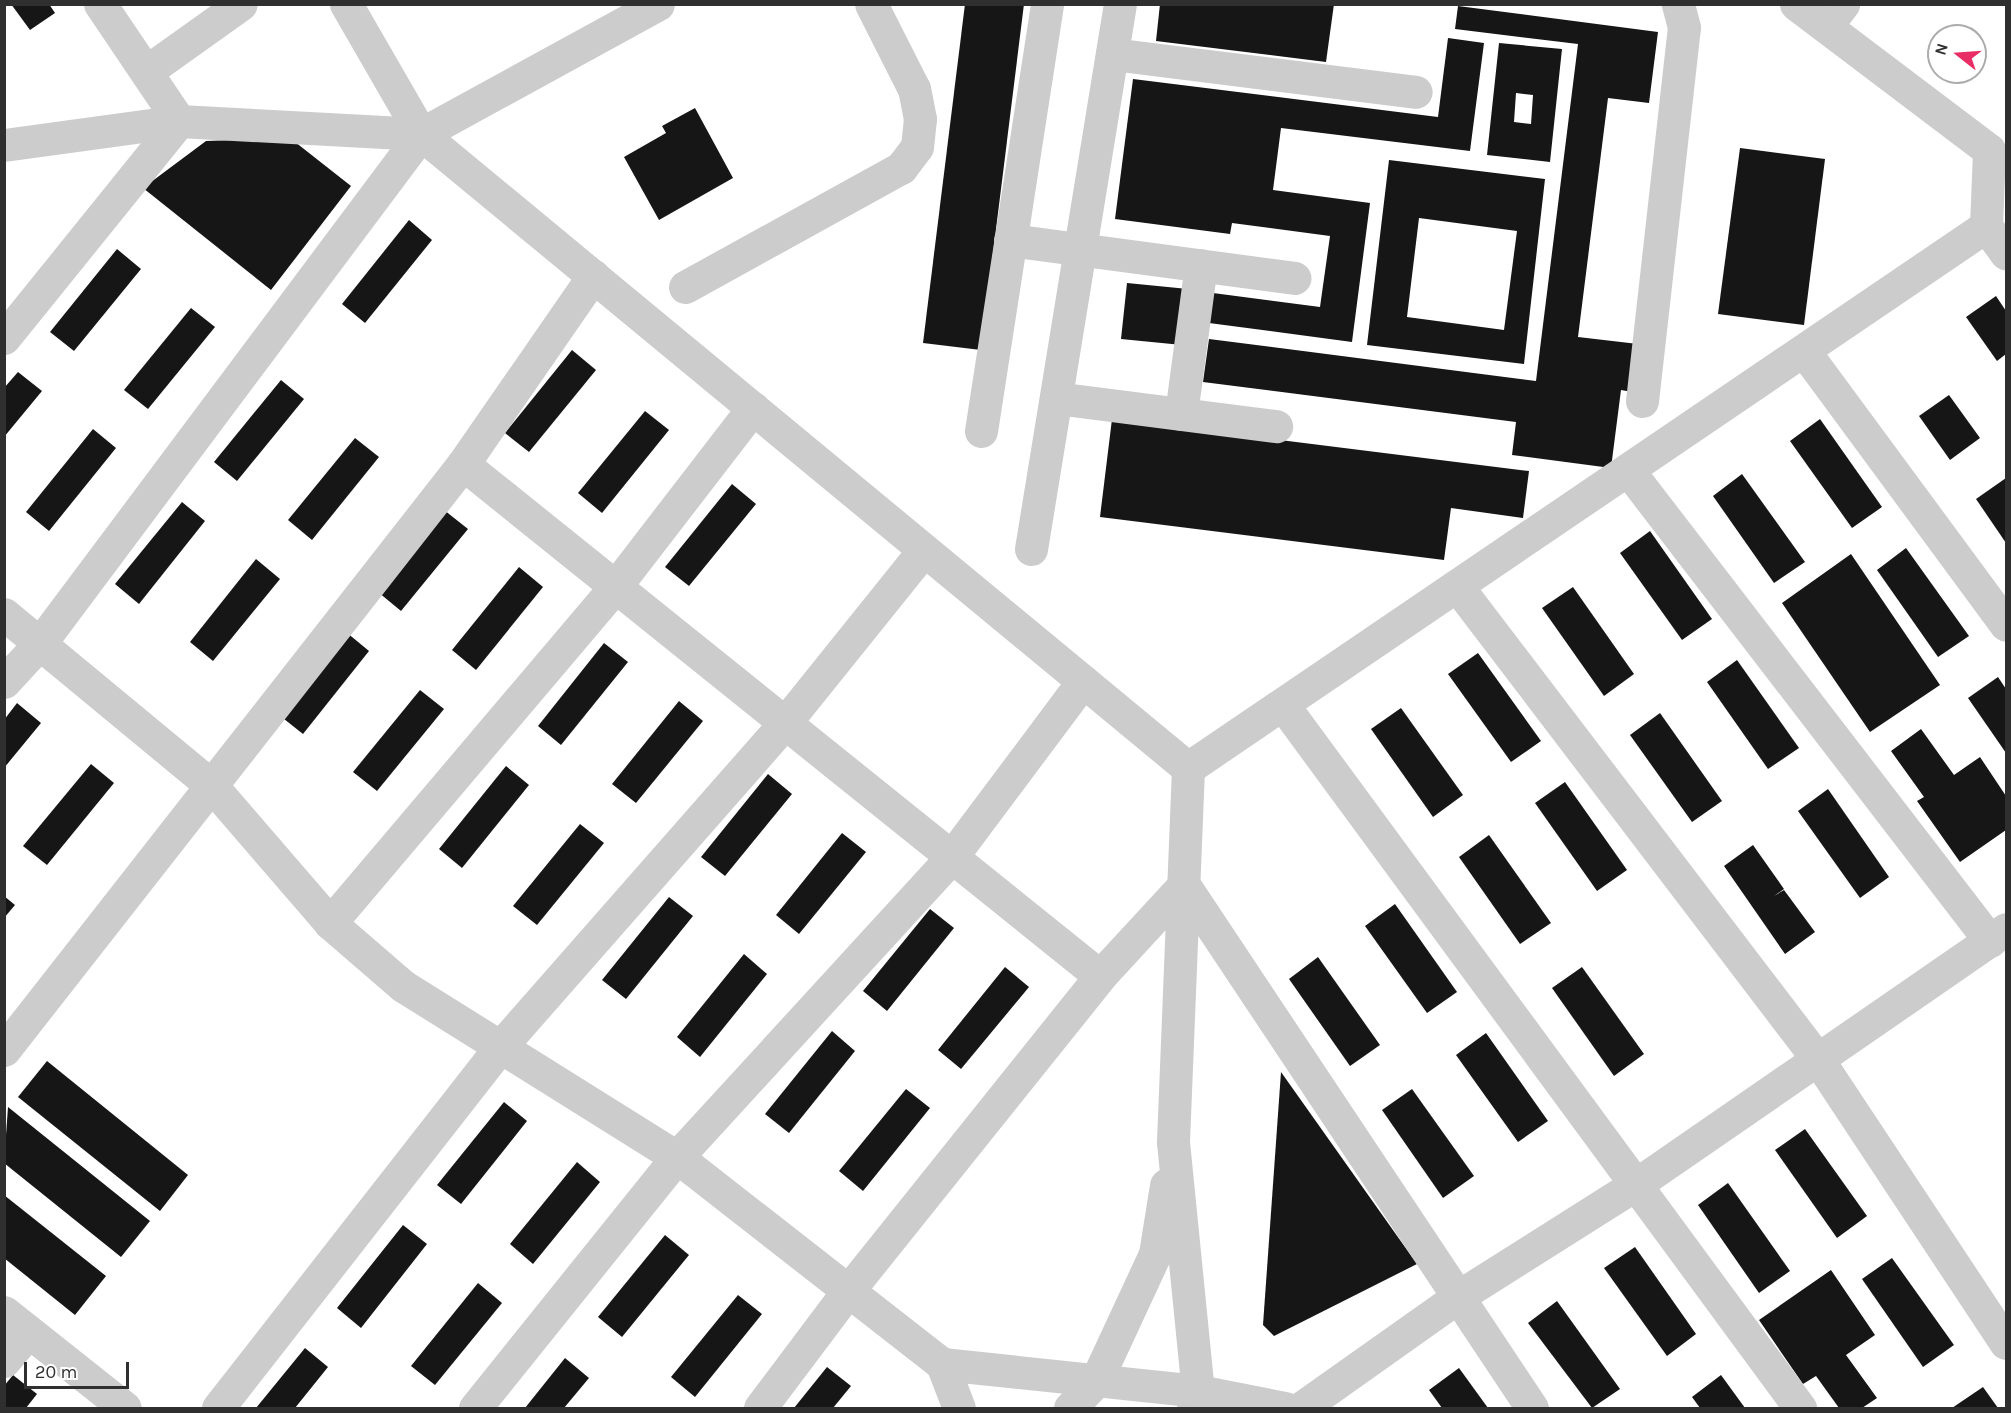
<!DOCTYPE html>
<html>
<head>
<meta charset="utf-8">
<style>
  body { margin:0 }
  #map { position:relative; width:2011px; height:1413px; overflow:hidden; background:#fff; font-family:Karla,sans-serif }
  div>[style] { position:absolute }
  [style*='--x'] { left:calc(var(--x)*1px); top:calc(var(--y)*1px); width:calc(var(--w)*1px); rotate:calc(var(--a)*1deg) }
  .building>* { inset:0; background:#161616 }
  .minor>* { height:33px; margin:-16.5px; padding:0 16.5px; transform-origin:16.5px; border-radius:16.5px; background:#ccc }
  span { translate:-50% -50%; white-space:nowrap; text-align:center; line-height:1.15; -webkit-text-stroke:6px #fff; paint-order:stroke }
  .frame { position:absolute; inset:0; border:6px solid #2f2f2f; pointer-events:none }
  .north { position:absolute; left:1927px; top:24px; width:60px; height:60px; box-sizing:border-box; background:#fff; border:2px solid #acacac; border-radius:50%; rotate:287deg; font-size:16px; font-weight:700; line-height:24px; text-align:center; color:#2f2f2f }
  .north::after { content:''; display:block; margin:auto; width:21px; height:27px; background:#e92d65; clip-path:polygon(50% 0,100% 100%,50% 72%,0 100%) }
  .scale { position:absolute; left:24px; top:1362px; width:105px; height:27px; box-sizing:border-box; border:3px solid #2f2f2f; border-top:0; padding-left:8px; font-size:18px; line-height:21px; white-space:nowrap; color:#2f2f2f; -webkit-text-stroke:4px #fff; paint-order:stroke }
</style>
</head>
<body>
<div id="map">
  <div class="building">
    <div style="clip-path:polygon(11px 4px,49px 4px,55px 13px,30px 30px)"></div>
    <div style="clip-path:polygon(965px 4px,1024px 4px,981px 350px,923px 343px)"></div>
    <div style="clip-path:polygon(1160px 4px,1334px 4px,1326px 62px,1156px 41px)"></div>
    <div style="clip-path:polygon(1458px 6px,1658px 32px,1649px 103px,1608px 98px,1578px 337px,1638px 344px,1632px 392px,1621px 390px,1611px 468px,1512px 455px,1516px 422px,1203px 382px,1209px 339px,1536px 381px,1578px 44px,1455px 29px)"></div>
    <div style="clip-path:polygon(1448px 38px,1484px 43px,1470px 151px,1281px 128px,1273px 190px,1370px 203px,1352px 342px,1209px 323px,1213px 293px,1320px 307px,1330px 236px,1232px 223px,1230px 234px,1115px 219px,1133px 79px,1438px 117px)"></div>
    <div style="clip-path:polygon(evenodd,1499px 43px,1562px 49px,1550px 162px,1487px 155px,1499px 43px,1516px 93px,1533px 95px,1531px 124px,1514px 122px,1516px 93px)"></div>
    <div style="clip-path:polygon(695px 108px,733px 178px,659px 220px,624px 157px,666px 133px,662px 126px)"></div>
    <div style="clip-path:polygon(290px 138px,351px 186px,271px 290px,143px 188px,206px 141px)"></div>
    <div style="clip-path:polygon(1740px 148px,1825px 159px,1804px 325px,1718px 314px)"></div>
    <div style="clip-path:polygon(evenodd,1389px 160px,1545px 179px,1524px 364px,1367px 345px,1389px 160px,1419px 218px,1517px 231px,1504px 330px,1407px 317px,1419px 218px)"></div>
    <div style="clip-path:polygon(409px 220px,432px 240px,365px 323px,342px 304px)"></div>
    <div style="clip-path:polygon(117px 249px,141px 269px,74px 351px,50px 332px)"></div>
    <div style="clip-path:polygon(1127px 283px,1188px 289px,1182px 345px,1121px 339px)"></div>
    <div style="clip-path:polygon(1996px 296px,2006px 311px,2006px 354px,1997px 361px,1966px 317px)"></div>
    <div style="clip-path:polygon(191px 308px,215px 327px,148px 409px,124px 390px)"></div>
    <div style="clip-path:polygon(572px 350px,596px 370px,529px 452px,505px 433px)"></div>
    <div style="clip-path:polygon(18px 372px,42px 391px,4px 437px,4px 388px)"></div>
    <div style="clip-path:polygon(281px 380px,304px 399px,237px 481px,214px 462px)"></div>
    <div style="clip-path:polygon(1949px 395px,1980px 438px,1950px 460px,1919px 416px)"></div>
    <div style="clip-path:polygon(645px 411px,669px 430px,602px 513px,578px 493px)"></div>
    <div style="clip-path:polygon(1112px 419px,1529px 471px,1523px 518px,1451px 508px,1444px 560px,1100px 517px)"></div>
    <div style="clip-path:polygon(1820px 419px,1882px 507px,1852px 528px,1790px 441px)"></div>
    <div style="clip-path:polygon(93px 429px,116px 448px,49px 531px,26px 512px)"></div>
    <div style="clip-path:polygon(355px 438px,379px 457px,312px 540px,288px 520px)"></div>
    <div style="clip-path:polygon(1742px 474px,1805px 562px,1774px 583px,1713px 496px)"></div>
    <div style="clip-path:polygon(2006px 478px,2006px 543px,1976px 499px)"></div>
    <div style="clip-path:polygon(732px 484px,756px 504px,689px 586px,665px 567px)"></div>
    <div style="clip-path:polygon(182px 502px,205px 521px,139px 604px,115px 584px)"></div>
    <div style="clip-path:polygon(444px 510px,468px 529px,401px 611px,378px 592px)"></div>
    <div style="clip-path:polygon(1650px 531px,1712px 619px,1682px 640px,1620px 553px)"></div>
    <div style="clip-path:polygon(1906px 548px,1969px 636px,1938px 657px,1877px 570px)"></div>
    <div style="clip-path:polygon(1851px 554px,1940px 685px,1870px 732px,1782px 603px)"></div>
    <div style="clip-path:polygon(256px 559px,280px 579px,213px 661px,190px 642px)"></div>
    <div style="clip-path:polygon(519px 567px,543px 587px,476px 670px,452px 650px)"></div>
    <div style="clip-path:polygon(1573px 587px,1634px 674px,1604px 696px,1542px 608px)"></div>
    <div style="clip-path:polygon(346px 632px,369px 651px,303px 734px,279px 715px)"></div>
    <div style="clip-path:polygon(604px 643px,628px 662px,561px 745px,538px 726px)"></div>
    <div style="clip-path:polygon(1478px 653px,1541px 741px,1511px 762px,1448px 674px)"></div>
    <div style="clip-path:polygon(1737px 660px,1799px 748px,1768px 769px,1707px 682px)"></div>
    <div style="clip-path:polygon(1998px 677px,2006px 689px,2006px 753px,1968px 698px)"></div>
    <div style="clip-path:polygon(420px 690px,444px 709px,377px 791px,353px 772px)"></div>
    <div style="clip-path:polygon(679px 701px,703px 721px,636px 803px,612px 784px)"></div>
    <div style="clip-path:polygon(17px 703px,41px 723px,4px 768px,4px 720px)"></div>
    <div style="clip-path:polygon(1401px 708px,1463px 795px,1433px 817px,1371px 729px)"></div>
    <div style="clip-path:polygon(1660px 713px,1722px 801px,1692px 822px,1630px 735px)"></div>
    <div style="clip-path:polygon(1921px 729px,1954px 775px,1980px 757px,2006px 796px,2006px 830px,1960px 862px,1917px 801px,1924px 797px,1891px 751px)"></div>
    <div style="clip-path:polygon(91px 764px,114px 783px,47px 865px,23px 846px)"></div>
    <div style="clip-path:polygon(506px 766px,529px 785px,462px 868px,439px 849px)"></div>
    <div style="clip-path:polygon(768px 774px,792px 794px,725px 876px,701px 857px)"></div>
    <div style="clip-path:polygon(1565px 782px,1627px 870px,1597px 891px,1535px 803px)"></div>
    <div style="clip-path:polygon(1828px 789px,1889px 877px,1860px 898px,1798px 811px)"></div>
    <div style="clip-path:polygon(580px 824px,604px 843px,537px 925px,513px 906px)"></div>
    <div style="clip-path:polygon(842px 833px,866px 852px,799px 934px,776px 915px)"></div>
    <div style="clip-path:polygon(1489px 835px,1551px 923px,1520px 944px,1459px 857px)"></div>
    <div style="clip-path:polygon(1753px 845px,1784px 889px,1774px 896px,1784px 890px,1815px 932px,1785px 954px,1724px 866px)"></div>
    <div style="clip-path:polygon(4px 896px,15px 905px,4px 918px)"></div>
    <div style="clip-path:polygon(669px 897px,693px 916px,626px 999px,602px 980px)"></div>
    <div style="clip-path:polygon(1395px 904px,1457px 992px,1427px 1013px,1365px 926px)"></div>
    <div style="clip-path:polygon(930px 909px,954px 928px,887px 1011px,863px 991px)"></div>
    <div style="clip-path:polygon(744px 954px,767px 974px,700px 1057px,677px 1037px)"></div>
    <div style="clip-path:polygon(1318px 957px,1380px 1045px,1350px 1066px,1289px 979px)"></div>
    <div style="clip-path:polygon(1005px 967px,1029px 987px,961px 1069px,938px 1050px)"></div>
    <div style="clip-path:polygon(1582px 967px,1644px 1054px,1614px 1076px,1552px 988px)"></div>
    <div style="clip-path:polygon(832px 1031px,855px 1051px,789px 1133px,765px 1114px)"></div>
    <div style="clip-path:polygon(1486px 1033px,1548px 1121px,1518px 1142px,1456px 1055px)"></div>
    <div style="clip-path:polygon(47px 1061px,188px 1175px,160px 1211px,18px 1097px)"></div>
    <div style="clip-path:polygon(1281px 1072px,1417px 1264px,1274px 1336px,1263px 1325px)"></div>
    <div style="clip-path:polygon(906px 1089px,930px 1108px,863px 1191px,839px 1171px)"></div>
    <div style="clip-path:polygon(1412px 1089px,1474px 1176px,1443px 1198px,1382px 1110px)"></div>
    <div style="clip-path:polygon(504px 1102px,527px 1121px,461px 1204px,437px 1185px)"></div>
    <div style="clip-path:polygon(8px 1107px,150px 1221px,121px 1257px,4px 1163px)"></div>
    <div style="clip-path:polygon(1805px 1129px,1867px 1216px,1837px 1238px,1775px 1150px)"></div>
    <div style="clip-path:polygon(577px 1162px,600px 1182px,533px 1264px,510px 1244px)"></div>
    <div style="clip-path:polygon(1728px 1183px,1790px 1271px,1759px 1293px,1698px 1205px)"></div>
    <div style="clip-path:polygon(4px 1195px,106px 1276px,75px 1315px,4px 1258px)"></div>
    <div style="clip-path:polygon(403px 1225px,427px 1244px,361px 1328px,337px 1308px)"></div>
    <div style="clip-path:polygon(665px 1235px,689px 1255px,622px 1337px,598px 1317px)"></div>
    <div style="clip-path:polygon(1635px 1247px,1696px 1334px,1667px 1356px,1604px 1268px)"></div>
    <div style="clip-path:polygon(1892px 1258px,1954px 1345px,1923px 1367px,1862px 1279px)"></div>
    <div style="clip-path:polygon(1831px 1270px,1875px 1335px,1846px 1355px,1877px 1398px,1862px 1408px,1839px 1408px,1816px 1376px,1803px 1384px,1759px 1320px)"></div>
    <div style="clip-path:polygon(478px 1283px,502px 1303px,435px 1385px,411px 1366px)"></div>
    <div style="clip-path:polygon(738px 1295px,762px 1314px,695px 1397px,671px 1377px)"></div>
    <div style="clip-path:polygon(1557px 1301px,1620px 1389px,1592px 1408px,1528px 1323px)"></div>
    <div style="clip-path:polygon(305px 1348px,328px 1367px,295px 1408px,256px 1408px)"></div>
    <div style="clip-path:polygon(565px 1358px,589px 1378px,564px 1408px,525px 1408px)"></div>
    <div style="clip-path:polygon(827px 1367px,851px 1386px,833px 1408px,794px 1408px)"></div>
    <div style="clip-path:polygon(1459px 1368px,1488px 1408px,1442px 1408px,1429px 1390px)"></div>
    <div style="clip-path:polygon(13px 1375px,37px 1394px,26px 1408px,4px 1408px,4px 1386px)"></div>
    <div style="clip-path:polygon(1721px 1375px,1745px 1408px,1700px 1408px,1692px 1397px)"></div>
    <div style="clip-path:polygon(1983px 1387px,1998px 1408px,1952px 1408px)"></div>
  </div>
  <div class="minor">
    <div style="--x:346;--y:4;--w:150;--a:60"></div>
    <div style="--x:421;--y:134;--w:995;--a:39.58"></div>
    <div style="--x:1826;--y:26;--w:28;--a:-52"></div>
    <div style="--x:1112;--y:54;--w:306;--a:7.1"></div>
    <div style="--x:147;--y:71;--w:115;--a:-35.5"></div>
    <div style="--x:4;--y:145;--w:177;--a:-7.8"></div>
    <div style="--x:179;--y:121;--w:242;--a:3.1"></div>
    <div style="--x:1986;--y:226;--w:34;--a:54"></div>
    <div style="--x:1010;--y:240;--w:287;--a:7.6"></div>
    <div style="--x:685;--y:287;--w:247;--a:-28.9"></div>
    <div style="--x:901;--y:168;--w:26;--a:-53"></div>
    <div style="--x:917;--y:147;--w:28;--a:-84"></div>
    <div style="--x:920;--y:119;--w:31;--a:-101"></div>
    <div style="--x:914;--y:89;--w:95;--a:-116.8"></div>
    <div style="--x:4;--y:338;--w:279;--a:-51.1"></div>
    <div style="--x:179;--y:121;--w:141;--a:-124"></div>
    <div style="--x:1804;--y:351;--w:340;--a:53.6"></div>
    <div style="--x:1056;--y:398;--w:222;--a:7.3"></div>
    <div style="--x:1642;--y:401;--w:376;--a:-83.6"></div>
    <div style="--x:1684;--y:27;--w:24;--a:-105"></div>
    <div style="--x:1181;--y:414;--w:150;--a:-82.4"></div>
    <div style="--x:981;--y:431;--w:432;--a:-81.2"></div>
    <div style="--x:463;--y:464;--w:817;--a:38.79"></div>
    <div style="--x:1628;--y:470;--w:594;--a:52.45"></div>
    <div style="--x:1031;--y:549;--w:552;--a:-80.73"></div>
    <div style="--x:1457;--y:586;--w:597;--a:52.69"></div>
    <div style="--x:1819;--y:1061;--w:338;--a:56.5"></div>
    <div style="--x:4;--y:614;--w:268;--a:39.6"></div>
    <div style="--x:211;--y:785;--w:182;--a:49.2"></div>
    <div style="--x:330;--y:923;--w:96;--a:40.8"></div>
    <div style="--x:403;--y:986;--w:323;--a:32"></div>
    <div style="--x:677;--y:1157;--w:336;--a:38"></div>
    <div style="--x:942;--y:1364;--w:47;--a:68.9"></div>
    <div style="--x:4;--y:682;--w:54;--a:-47.2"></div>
    <div style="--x:41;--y:642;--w:634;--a:-53.2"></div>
    <div style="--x:421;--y:134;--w:270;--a:-28.7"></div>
    <div style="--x:1283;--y:705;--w:873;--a:53.67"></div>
    <div style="--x:1188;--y:768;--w:965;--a:-34.18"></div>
    <div style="--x:1986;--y:226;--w:76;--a:-87.7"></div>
    <div style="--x:1989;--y:150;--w:242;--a:-142.9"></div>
    <div style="--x:1188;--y:768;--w:374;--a:92.3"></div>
    <div style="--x:1173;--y:1142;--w:250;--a:84.3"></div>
    <div style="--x:1198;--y:1391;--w:18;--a:106"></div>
    <div style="--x:330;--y:923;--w:441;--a:-49.7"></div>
    <div style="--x:615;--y:587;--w:226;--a:-52.4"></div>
    <div style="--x:4;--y:1050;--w:744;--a:-51.93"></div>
    <div style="--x:463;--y:464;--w:229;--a:-55.3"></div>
    <div style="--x:4;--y:1312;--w:154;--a:38.4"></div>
    <div style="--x:4;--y:1361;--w:38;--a:-50"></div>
    <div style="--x:942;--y:1364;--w:257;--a:6"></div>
    <div style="--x:1198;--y:1391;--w:89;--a:11.1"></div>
    <div style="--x:218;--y:1408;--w:459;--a:-52"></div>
    <div style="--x:501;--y:1046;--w:429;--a:-48.7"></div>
    <div style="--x:784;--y:724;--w:223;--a:-51.2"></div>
    <div style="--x:475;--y:1408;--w:322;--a:-51.2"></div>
    <div style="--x:677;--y:1157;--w:404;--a:-47.5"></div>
    <div style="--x:950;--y:859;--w:222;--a:-53.2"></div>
    <div style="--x:760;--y:1408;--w:146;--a:-53.1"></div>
    <div style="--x:848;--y:1291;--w:403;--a:-51.3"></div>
    <div style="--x:1100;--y:976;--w:124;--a:-47.3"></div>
    <div style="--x:1184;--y:885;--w:628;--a:56.36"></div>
    <div style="--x:1070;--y:1408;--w:37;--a:-46"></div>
    <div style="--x:1096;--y:1381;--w:140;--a:-65.1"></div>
    <div style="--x:1155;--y:1254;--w:70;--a:-80.9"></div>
    <div style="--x:1301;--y:1408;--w:194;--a:-35.3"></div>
    <div style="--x:1459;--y:1296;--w:212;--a:-32.3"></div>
    <div style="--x:1638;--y:1183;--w:447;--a:-34.6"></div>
  </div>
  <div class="frame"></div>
  <div class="north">N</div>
  <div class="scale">20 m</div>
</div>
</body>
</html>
